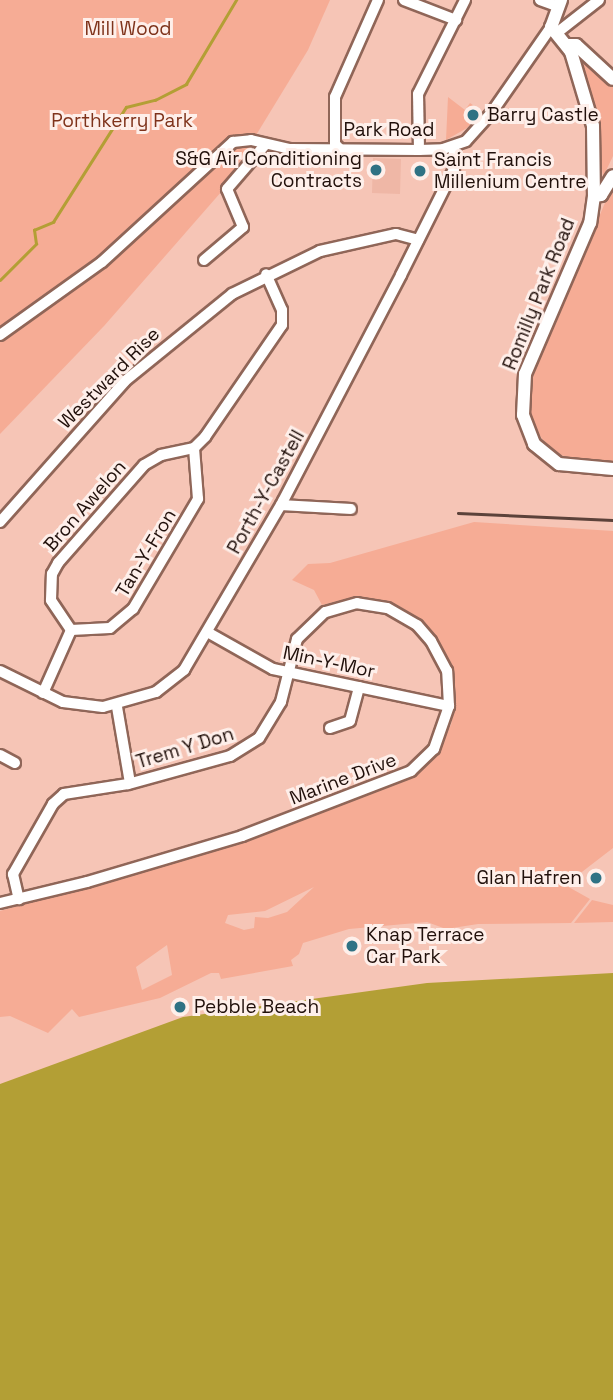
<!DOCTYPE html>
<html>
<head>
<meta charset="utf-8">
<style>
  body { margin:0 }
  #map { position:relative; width:613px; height:1400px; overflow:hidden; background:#f6c5b6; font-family:"Space Grotesk",sans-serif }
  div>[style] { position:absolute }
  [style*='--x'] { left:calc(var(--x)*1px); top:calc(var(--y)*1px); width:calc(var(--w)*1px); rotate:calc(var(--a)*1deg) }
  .built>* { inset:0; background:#efb7a6 }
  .green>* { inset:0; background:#f6ac95 }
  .water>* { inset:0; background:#b39f35 }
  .stream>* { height:2.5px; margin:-1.25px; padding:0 1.25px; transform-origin:1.25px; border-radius:1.25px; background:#b39f35 }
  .roads { filter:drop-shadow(2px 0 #906658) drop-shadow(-2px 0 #906658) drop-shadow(0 2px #906658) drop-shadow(0 -2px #906658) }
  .street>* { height:10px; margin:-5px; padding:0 5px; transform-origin:5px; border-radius:5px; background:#fff }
  .secondary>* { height:12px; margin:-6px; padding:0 6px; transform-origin:6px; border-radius:6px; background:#fff }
  .rail>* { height:2.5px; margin:-1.25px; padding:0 1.25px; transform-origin:1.25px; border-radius:1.25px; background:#5c423a }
  .dots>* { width:19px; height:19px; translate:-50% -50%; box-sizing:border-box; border:4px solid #feefea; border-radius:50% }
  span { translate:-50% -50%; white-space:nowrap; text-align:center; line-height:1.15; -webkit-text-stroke:6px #feefea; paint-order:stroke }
  .park-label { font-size:19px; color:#7f331b }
  .poi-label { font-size:19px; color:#21100b }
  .left { translate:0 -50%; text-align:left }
  .right { translate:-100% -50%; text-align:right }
  .street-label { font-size:19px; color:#21100b }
</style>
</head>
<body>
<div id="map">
  <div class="built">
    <div style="clip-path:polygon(373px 158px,401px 159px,400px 194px,372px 193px)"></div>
  </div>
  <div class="green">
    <div style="clip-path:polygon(0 0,330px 0,308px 50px,222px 191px,104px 326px,0 434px)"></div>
    <div style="clip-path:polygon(578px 55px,613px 85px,613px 156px,603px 177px,595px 111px)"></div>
    <div style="clip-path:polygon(448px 97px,465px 110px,470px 103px,481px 111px,467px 128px,446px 140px)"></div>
    <div style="clip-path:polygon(613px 184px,613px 461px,584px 463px,558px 454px,545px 443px,532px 424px,529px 393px,536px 365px)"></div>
    <div style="clip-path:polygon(evenodd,474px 522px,613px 531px,613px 848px,565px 885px,590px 899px,571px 923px,478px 924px,446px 929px,427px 922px,349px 929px,303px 943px,299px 954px,291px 960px,293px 966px,221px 979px,219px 973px,211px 973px,160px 998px,79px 1017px,72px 1009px,48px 1033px,10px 1016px,0 1017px,0 911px,243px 842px,412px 777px,428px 765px,451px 725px,456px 699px,454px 676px,434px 633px,401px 607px,358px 596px,322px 605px,314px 590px,292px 580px,308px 564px,330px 563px,474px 522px,314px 887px,287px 912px,268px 918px,255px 917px,254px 928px,244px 930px,225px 923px,228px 915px,265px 911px,314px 887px,474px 522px,167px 945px,172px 975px,142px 990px,136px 967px,167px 945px)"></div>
    <div style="clip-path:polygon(592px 900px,613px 905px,613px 922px,574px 923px)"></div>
  </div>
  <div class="water">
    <div style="clip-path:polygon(613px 973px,613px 1400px,0 1400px,0 1084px,183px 1017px,427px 983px)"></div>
  </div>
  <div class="stream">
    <div style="--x:0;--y:280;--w:51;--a:-45"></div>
    <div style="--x:36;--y:244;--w:14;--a:-98"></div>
    <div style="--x:34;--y:230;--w:21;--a:-23"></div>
    <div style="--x:53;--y:222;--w:136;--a:-57.6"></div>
    <div style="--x:126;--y:107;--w:30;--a:-14"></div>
    <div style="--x:155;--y:100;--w:35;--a:-27"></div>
    <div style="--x:186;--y:84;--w:98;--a:-59.2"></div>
  </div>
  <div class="roads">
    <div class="street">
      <div style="--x:404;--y:0;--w:56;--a:21"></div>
      <div style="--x:540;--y:0;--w:20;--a:20"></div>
      <div style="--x:558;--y:32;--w:52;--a:-38"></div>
      <div style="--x:340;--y:149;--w:7;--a:-135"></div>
      <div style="--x:335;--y:144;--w:47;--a:-90"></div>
      <div style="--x:335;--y:97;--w:106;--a:-66.1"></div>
      <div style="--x:419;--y:150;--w:56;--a:-91"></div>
      <div style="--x:418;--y:94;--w:105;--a:-63.4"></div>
      <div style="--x:204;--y:260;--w:51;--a:-40.2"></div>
      <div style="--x:243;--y:227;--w:41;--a:-112.8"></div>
      <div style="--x:227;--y:189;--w:58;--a:-49.2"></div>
      <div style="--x:0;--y:335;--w:125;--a:-35.6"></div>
      <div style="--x:102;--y:262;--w:178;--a:-42.5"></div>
      <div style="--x:233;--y:142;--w:18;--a:-6"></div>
      <div style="--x:251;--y:140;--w:40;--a:13"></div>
      <div style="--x:290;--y:149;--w:129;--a:0.4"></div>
      <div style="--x:419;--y:150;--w:24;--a:-2"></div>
      <div style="--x:443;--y:149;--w:24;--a:-19"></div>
      <div style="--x:466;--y:141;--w:39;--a:-48"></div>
      <div style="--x:492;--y:112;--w:103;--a:-55.2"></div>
      <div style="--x:281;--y:505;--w:70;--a:3.3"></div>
      <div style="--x:0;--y:522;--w:188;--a:-48.4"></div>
      <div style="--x:125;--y:381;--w:138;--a:-39.1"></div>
      <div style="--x:232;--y:294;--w:98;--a:-26"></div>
      <div style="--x:320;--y:251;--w:78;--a:-12.6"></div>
      <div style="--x:396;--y:234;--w:23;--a:15"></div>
      <div style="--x:71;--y:630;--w:39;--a:-3"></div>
      <div style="--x:110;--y:628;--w:30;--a:-40"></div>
      <div style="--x:133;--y:609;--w:128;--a:-59.4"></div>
      <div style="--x:198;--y:499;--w:51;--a:-94.5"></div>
      <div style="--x:209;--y:633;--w:73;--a:29.4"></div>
      <div style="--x:273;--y:669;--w:180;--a:11.9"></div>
      <div style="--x:0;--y:671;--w:70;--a:26.2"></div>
      <div style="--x:63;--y:702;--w:40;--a:7.1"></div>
      <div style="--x:103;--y:707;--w:55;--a:-15.8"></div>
      <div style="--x:156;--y:692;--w:36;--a:-38"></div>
      <div style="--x:184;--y:670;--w:196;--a:-59.6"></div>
      <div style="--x:283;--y:501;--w:255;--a:-62.4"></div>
      <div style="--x:401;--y:275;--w:119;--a:-63.4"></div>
      <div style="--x:454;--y:169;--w:23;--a:-90"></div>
      <div style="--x:43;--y:693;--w:69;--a:-66"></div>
      <div style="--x:71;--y:630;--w:36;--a:-124"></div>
      <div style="--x:51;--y:600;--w:26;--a:-88"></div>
      <div style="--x:52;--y:574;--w:13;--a:-61"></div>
      <div style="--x:58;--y:563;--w:130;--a:-48.7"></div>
      <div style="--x:144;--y:465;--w:20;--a:-30"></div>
      <div style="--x:161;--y:455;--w:34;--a:-12"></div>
      <div style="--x:194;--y:448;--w:16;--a:-45"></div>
      <div style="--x:205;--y:437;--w:136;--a:-55.5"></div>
      <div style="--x:282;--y:325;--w:15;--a:-90"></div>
      <div style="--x:282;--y:310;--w:39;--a:-114"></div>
      <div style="--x:117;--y:707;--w:77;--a:80.3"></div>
      <div style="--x:330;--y:728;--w:21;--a:-19"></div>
      <div style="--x:350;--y:721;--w:35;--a:-75"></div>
      <div style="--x:0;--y:755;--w:17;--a:28"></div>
      <div style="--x:0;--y:903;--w:89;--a:-13.6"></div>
      <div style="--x:87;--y:882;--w:162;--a:-16.5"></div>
      <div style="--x:242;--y:836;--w:181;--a:-21"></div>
      <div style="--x:411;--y:771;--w:32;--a:-44"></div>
      <div style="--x:434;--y:749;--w:46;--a:-70.8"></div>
      <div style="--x:449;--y:706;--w:35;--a:-93"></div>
      <div style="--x:447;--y:671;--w:34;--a:-118"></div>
      <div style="--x:431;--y:641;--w:21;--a:-131"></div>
      <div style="--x:417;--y:625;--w:34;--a:-150"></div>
      <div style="--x:387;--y:608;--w:30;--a:-171"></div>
      <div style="--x:357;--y:603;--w:33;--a:164"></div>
      <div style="--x:325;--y:612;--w:39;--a:136"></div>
      <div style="--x:297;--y:639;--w:65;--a:104.3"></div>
      <div style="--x:281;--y:702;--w:42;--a:121.4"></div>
      <div style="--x:259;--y:738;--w:34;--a:148"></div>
      <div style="--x:230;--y:756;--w:106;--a:164.6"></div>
      <div style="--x:128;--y:784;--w:65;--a:171.1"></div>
      <div style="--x:64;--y:794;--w:15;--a:138"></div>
      <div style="--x:53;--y:804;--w:81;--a:119.7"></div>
      <div style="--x:13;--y:874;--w:26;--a:77"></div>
    </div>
    <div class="secondary">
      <div style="--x:561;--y:0;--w:29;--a:110"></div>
      <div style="--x:551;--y:27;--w:32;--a:51"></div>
      <div style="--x:571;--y:52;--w:77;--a:73.4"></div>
      <div style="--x:593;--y:126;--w:70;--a:89.2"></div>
      <div style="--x:594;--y:196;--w:27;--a:98"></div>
      <div style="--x:590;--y:223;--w:164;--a:113.3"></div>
      <div style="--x:525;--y:374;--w:41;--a:92.8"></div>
      <div style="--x:523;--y:415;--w:31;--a:69"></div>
      <div style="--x:534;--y:444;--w:32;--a:39"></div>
      <div style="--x:559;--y:464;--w:54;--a:5.3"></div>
      <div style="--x:567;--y:45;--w:9;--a:0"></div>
      <div style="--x:576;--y:45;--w:50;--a:42.6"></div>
      <div style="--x:594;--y:196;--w:7;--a:-8"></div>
      <div style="--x:601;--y:195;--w:22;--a:-58"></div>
    </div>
  </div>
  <div class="rail">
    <div style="--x:458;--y:513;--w:155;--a:2.6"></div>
  </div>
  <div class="dots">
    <div style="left:473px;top:115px;background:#2f7284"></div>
    <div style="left:376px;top:170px;background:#2f7284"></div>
    <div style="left:420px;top:171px;background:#2f7284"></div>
    <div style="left:596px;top:878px;background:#2f7284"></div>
    <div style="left:352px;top:946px;background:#2f7284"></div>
    <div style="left:180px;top:1007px;background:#2f7284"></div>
  </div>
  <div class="park-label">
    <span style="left:128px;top:29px">Mill Wood</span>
    <span style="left:122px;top:121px">Porthkerry Park</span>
  </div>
  <div class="poi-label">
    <span class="left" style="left:487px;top:115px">Barry Castle</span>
    <span class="right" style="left:362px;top:170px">S&amp;G Air Conditioning<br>Contracts</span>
    <span class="left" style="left:434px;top:171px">Saint Francis<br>Millenium Centre</span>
    <span class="right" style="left:582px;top:878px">Glan Hafren</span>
    <span class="left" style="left:366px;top:946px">Knap Terrace<br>Car Park</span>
    <span class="left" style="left:194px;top:1007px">Pebble Beach</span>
  </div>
  <div class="street-label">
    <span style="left:389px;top:130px">Park Road</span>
    <span style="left:539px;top:294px;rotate:-68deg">Romilly Park Road</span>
    <span style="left:109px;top:378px;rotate:-45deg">Westward Rise</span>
    <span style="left:266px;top:492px;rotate:-61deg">Porth-Y-Castell</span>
    <span style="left:85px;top:506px;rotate:-49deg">Bron Awelon</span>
    <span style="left:146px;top:553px;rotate:-59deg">Tan-Y-Fron</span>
    <span style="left:329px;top:662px;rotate:12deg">Min-Y-Mor</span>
    <span style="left:185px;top:748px;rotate:-17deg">Trem Y Don</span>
    <span style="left:343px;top:779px;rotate:-21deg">Marine Drive</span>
  </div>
</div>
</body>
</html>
